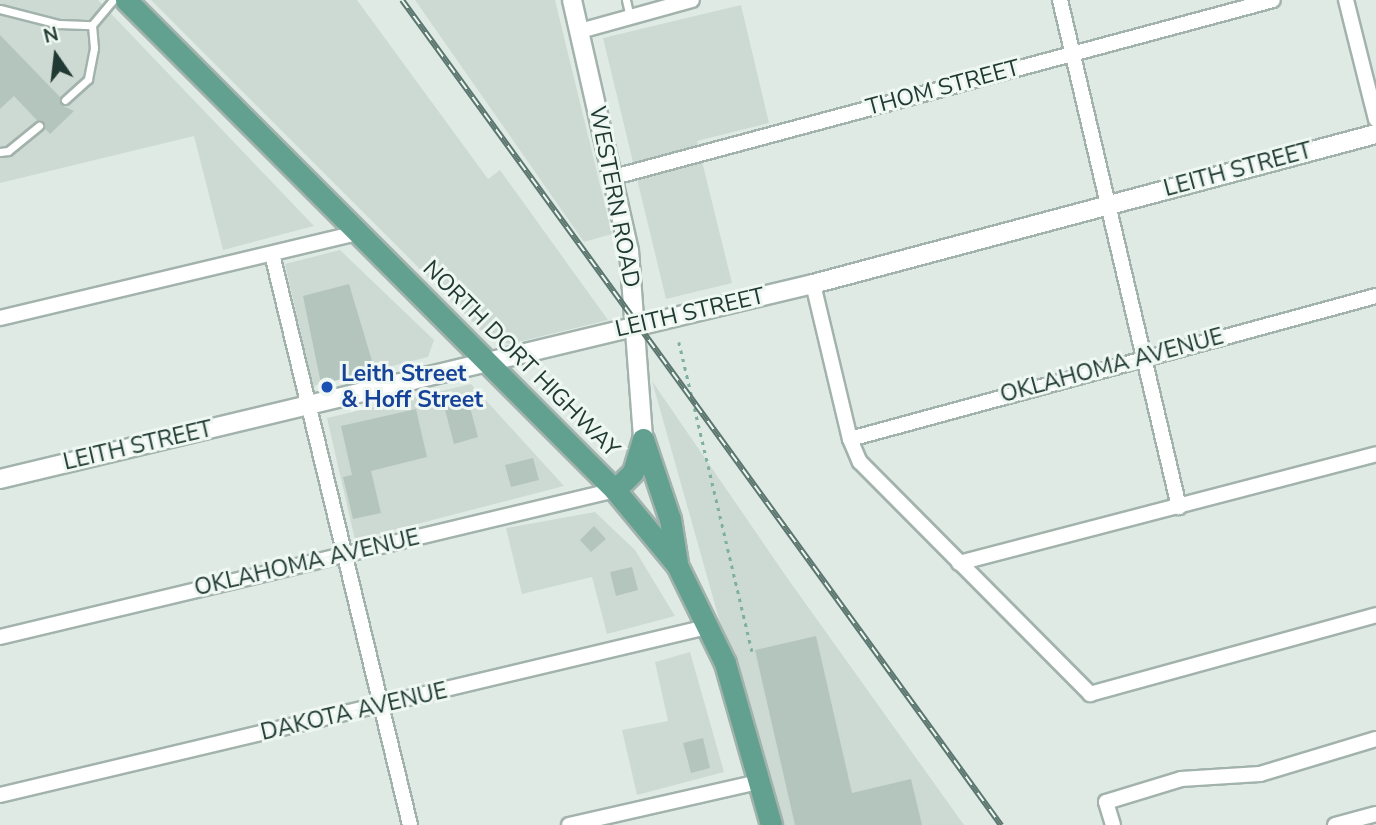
<!DOCTYPE html>
<html>
<head>
<meta charset="utf-8">
<style>
  body { margin:0 }
  #map { position:relative; width:1376px; height:825px; overflow:hidden; background:#dfeae5; font-family:"Nunito Sans",sans-serif }
  div>[style] { position:absolute }
  [style*='--x'] { left:calc(var(--x)*1px); top:calc(var(--y)*1px); width:calc(var(--w)*1px); rotate:calc(var(--a)*1deg) }
  .built>* { inset:0; background:#cddad4 }
  .building>* { inset:0; background:#b4c5be }
  .path>* { height:2.5px; margin-top:-1.25px; transform-origin:0; background:repeating-linear-gradient(90deg,#7eaf9f 0 3.5px,transparent 0 8.5px) }
  .roads { filter:drop-shadow(2px 0 #a2b2ac) drop-shadow(-2px 0 #a2b2ac) drop-shadow(0 2px #a2b2ac) drop-shadow(0 -2px #a2b2ac) }
  .service>* { height:7px; margin:-3.5px; padding:0 3.5px; transform-origin:3.5px; border-radius:3.5px; background:#fff }
  .minor>* { height:14px; margin:-7px; padding:0 7px; transform-origin:7px; border-radius:7px; background:#fff }
  .tertiary>* { height:18px; margin:-9px; padding:0 9px; transform-origin:9px; border-radius:9px; background:#fff }
  .primary>* { height:21px; margin:-10.5px; padding:0 10.5px; transform-origin:10.5px; border-radius:10.5px; background:#62a190 }
  .rail>* { height:6px; margin-top:-3px; transform-origin:0; background:repeating-linear-gradient(90deg,#eff7f3 0 10px,#5a766e 0 20px); box-sizing:border-box; border-block:2px solid #5a766e }
  .dots>* { width:19px; height:19px; translate:-50% -50%; box-sizing:border-box; border:4px solid #eff7f3; border-radius:50% }
  span { translate:-50% -50%; white-space:nowrap; text-align:center; line-height:1.15; -webkit-text-stroke:6px #eff7f3; paint-order:stroke }
  .street-label { font-size:23px; color:#203a33 }
  .transit-label { font-size:23px; color:#164399; font-weight:700 }
  .left { translate:0 -50%; text-align:left }
  .north { position:absolute; left:21px; top:21px; width:70px; height:70px; -webkit-text-stroke:5px #eff7f3; paint-order:stroke; rotate:346deg; font-size:19px; font-weight:700; line-height:28px; text-align:center; color:#203a33 }
  .north::after { content:''; display:block; margin:auto; width:24px; height:32px; background:#203a33; clip-path:polygon(50% 0,100% 100%,50% 72%,0 100%) }
</style>
</head>
<body>
<div id="map">
  <div class="built">
    <div style="clip-path:polygon(0 0,98px 0,314px 226px,223px 250px,194px 136px,0 183px)"></div>
    <div style="clip-path:polygon(151px 0,357px 0,488px 179px,500px 170px,608px 320px,510px 344px,490px 339px)"></div>
    <div style="clip-path:polygon(415px 0,555px 0,612px 234px,584px 242px)"></div>
    <div style="clip-path:polygon(741px 5px,769px 123px,697px 141px,732px 283px,666px 299px,603px 38px)"></div>
    <div style="clip-path:polygon(340px 250px,434px 340px,428px 357px,313px 386px,285px 264px)"></div>
    <div style="clip-path:polygon(652px 381px,788px 579px,964px 825px,777px 825px)"></div>
    <div style="clip-path:polygon(471px 384px,564px 486px,355px 540px,327px 418px)"></div>
    <div style="clip-path:polygon(595px 512px,635px 550px,675px 616px,607px 634px,592px 577px,522px 594px,506px 528px)"></div>
    <div style="clip-path:polygon(690px 652px,724px 772px,637px 795px,622px 730px,668px 721px,655px 662px)"></div>
  </div>
  <div class="building">
    <div style="clip-path:polygon(0 35px,60px 97px,61px 105px,74px 111px,50px 134px,14px 96px,0 109px)"></div>
    <div style="clip-path:polygon(349px 284px,375px 371px,321px 384px,303px 296px)"></div>
    <div style="clip-path:polygon(467px 396px,478px 437px,454px 444px,443px 402px)"></div>
    <div style="clip-path:polygon(416px 409px,427px 457px,371px 471px,381px 513px,353px 519px,343px 477px,352px 475px,341px 426px)"></div>
    <div style="clip-path:polygon(533px 458px,539px 480px,511px 487px,505px 465px)"></div>
    <div style="clip-path:polygon(594px 526px,606px 539px,591px 552px,580px 540px)"></div>
    <div style="clip-path:polygon(632px 567px,638px 590px,616px 596px,610px 572px)"></div>
    <div style="clip-path:polygon(816px 636px,852px 793px,911px 779px,922px 825px,795px 825px,755px 650px)"></div>
    <div style="clip-path:polygon(703px 738px,710px 768px,691px 773px,683px 743px)"></div>
  </div>
  <div class="path">
    <div style="--x:679;--y:342;--w:318;--a:76.7"></div>
  </div>
  <div class="roads">
    <div class="service">
      <div style="--x:626;--y:0;--w:17;--a:77"></div>
      <div style="--x:0;--y:9;--w:61;--a:14.3"></div>
      <div style="--x:59;--y:24;--w:33;--a:2"></div>
      <div style="--x:92;--y:25;--w:33;--a:-50"></div>
      <div style="--x:65;--y:100;--w:31;--a:-42"></div>
      <div style="--x:88;--y:79;--w:32;--a:-79"></div>
      <div style="--x:94;--y:48;--w:23;--a:-95"></div>
      <div style="--x:0;--y:152;--w:8;--a:-7"></div>
      <div style="--x:8;--y:151;--w:40;--a:-39"></div>
    </div>
    <div class="minor">
      <div style="--x:1060;--y:0;--w:521;--a:76.79"></div>
      <div style="--x:1346;--y:0;--w:123;--a:75.9"></div>
      <div style="--x:580;--y:31;--w:116;--a:-15.5"></div>
      <div style="--x:614;--y:177;--w:682;--a:-15.03"></div>
      <div style="--x:272;--y:254;--w:587;--a:76.41"></div>
      <div style="--x:813;--y:284;--w:159;--a:76.6"></div>
      <div style="--x:850;--y:439;--w:25;--a:67"></div>
      <div style="--x:860;--y:462;--w:327;--a:45.2"></div>
      <div style="--x:1090;--y:694;--w:297;--a:-15.4"></div>
      <div style="--x:0;--y:318;--w:368;--a:-13.4"></div>
      <div style="--x:850;--y:439;--w:545;--a:-15.21"></div>
      <div style="--x:959;--y:563;--w:431;--a:-14.6"></div>
      <div style="--x:0;--y:637;--w:632;--a:-13.44"></div>
      <div style="--x:0;--y:795;--w:727;--a:-13.37"></div>
      <div style="--x:569;--y:825;--w:195;--a:-12.8"></div>
      <div style="--x:1113;--y:825;--w:24;--a:-107"></div>
      <div style="--x:1106;--y:802;--w:78;--a:-17"></div>
      <div style="--x:1181;--y:779;--w:79;--a:-3.6"></div>
      <div style="--x:1260;--y:774;--w:121;--a:-16.8"></div>
      <div style="--x:1335;--y:825;--w:42;--a:-15"></div>
    </div>
    <div class="tertiary">
      <div style="--x:572;--y:0;--w:257;--a:77.2"></div>
      <div style="--x:629;--y:251;--w:189;--a:85.7"></div>
      <div style="--x:0;--y:479;--w:836;--a:-13.49"></div>
      <div style="--x:813;--y:284;--w:583;--a:-14.92"></div>
    </div>
    <div class="primary">
      <div style="--x:126;--y:0;--w:692;--a:45.06"></div>
      <div style="--x:615;--y:490;--w:97;--a:50.4"></div>
      <div style="--x:677;--y:565;--w:109;--a:63.9"></div>
      <div style="--x:725;--y:663;--w:168;--a:74.1"></div>
      <div style="--x:643;--y:439;--w:84;--a:71.4"></div>
      <div style="--x:670;--y:519;--w:45;--a:81"></div>
      <div style="--x:615;--y:490;--w:25;--a:-45"></div>
      <div style="--x:633;--y:472;--w:34;--a:-73"></div>
    </div>
  </div>
  <div class="rail">
    <div style="--x:402;--y:0;--w:1020;--a:54.02"></div>
  </div>
  <div class="dots">
    <div style="left:327px;top:387px;background:#1a4fb4"></div>
  </div>
  <div class="street-label">
    <span style="left:943px;top:88px;rotate:-15deg">THOM STREET</span>
    <span style="left:1238px;top:170px;rotate:-15deg">LEITH STREET</span>
    <span style="left:614px;top:197px;rotate:79deg">WESTERN ROAD</span>
    <span style="left:690px;top:313px;rotate:-13deg">LEITH STREET</span>
    <span style="left:521px;top:359px;rotate:45deg">NORTH DORT HIGHWAY</span>
    <span style="left:1112px;top:366px;rotate:-15deg">OKLAHOMA AVENUE</span>
    <span style="left:138px;top:446px;rotate:-13deg">LEITH STREET</span>
    <span style="left:307px;top:563px;rotate:-13deg">OKLAHOMA AVENUE</span>
    <span style="left:354px;top:712px;rotate:-13deg">DAKOTA AVENUE</span>
  </div>
  <div class="transit-label">
    <span class="left" style="left:341px;top:387px">Leith Street<br>&amp; Hoff Street</span>
  </div>
  <div class="north">N</div>
</div>
</body>
</html>
